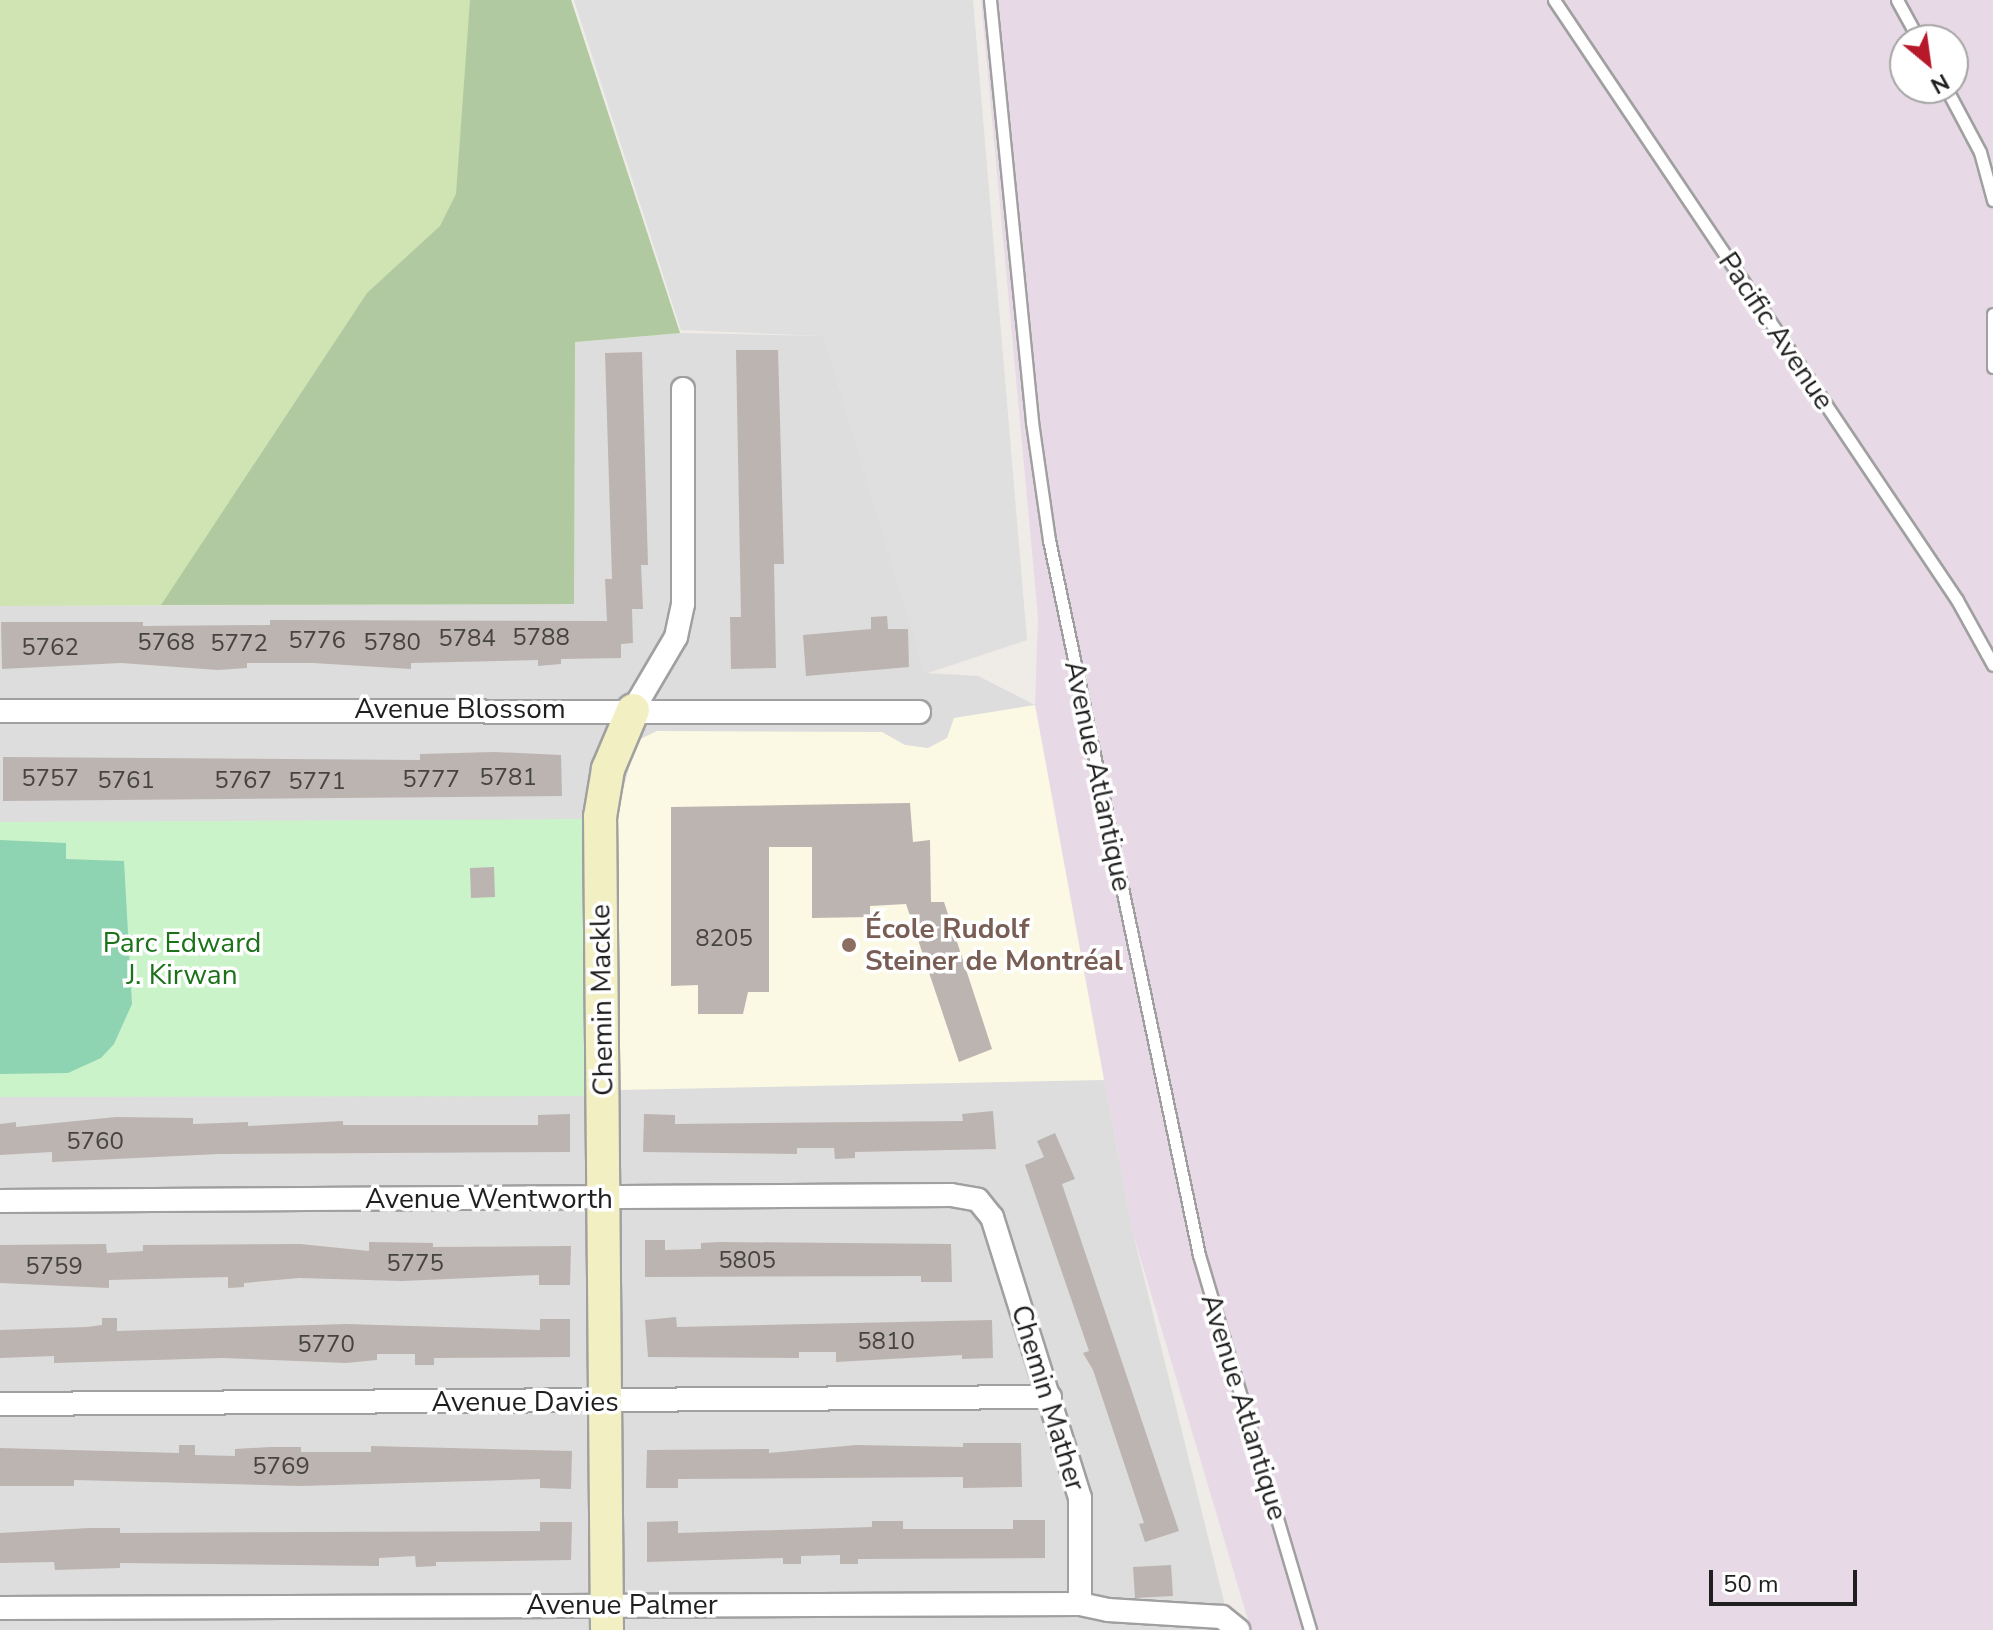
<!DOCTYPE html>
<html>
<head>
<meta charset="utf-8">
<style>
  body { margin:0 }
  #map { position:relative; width:1993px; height:1630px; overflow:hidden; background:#efebe7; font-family:"Nunito Sans",sans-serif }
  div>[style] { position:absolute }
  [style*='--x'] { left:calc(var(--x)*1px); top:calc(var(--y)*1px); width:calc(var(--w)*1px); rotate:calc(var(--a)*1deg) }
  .residential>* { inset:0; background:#ddd }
  .industrial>* { inset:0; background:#e7dae6 }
  .education>* { inset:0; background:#fbf9e4 }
  .grass>* { inset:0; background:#d0e3b3 }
  .forest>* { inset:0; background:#b1c9a1 }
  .park>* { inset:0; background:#cbf3ca }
  .pitch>* { inset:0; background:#8fd4b2 }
  .parking>* { inset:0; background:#dfdfdf }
  .building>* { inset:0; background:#bcb4b0 }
  .roads { filter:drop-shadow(2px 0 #a0a0a0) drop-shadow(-2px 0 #a0a0a0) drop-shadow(0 2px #a0a0a0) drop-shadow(0 -2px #a0a0a0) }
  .lane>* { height:11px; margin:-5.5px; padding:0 5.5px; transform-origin:5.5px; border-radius:5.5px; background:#fff }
  .street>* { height:22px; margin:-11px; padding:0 11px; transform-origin:11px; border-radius:11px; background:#fff }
  .secondary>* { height:32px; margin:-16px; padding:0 16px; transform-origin:16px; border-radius:16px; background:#f2efc2 }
  .dots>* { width:22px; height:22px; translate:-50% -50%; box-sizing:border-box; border:4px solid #fff; border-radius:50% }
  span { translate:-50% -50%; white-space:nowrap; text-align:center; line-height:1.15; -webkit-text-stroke:7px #fff; paint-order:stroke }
  .number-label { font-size:24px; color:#464443 }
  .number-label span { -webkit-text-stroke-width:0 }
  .street-label { font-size:28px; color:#1f1f1f }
  .education-label { font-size:28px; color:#785e54; font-weight:700 }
  .left { translate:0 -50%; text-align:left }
  .park-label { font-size:28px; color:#1b7219 }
  .north { position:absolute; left:1889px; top:24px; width:80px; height:80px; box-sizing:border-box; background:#fff; border:2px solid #a5a5a5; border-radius:50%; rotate:151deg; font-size:22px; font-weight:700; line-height:32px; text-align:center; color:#1f1f1f }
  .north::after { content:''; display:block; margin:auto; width:28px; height:36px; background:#b7182a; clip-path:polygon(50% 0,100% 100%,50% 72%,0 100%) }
  .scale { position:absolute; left:1709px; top:1570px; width:148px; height:36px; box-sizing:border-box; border:4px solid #1f1f1f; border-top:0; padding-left:10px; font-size:24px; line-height:28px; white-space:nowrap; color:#1f1f1f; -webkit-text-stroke:6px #fff; paint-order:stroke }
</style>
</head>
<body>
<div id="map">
  <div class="residential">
    <div style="clip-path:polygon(680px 333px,824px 336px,925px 673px,978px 676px,1035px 705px,1133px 1233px,1231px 1630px,0 1630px,0 606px,574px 604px,575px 342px)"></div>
  </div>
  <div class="industrial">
    <div style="clip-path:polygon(evenodd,981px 0,1993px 0,1993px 1630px,1251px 1630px,1133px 1233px,1035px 705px,1038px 617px,981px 0,1905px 40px,1953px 40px,1953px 88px,1905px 88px,1905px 40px)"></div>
  </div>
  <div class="education">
    <div style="clip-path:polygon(1035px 705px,1104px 1080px,620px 1090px,618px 809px,636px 741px,657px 731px,882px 732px,905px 745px,928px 748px,947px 738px,954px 718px)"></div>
  </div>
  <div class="grass">
    <div style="clip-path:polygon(0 0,571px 0,680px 333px,575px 342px,574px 604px,0 606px)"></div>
  </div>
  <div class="forest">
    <div style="clip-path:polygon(470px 0,571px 0,680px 333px,575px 342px,574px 604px,161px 605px,367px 293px,440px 226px,456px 194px)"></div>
  </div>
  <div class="park">
    <div style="clip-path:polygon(589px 819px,593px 1096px,0 1097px,0 822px)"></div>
  </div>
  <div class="pitch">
    <div style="clip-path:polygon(0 840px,66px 843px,66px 859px,124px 861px,132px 1004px,114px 1044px,101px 1058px,68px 1073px,0 1074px)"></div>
  </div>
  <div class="parking">
    <div style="clip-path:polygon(574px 0,973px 0,1027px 640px,925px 674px,824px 336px,681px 330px)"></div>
  </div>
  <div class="building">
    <div style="clip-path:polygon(736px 350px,778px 350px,784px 564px,774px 564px,776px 668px,731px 669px,730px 617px,741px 617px)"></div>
    <div style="clip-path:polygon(642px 352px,648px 565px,641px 565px,643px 609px,632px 609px,633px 643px,621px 644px,621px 658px,561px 659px,561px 664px,538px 666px,538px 660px,411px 663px,411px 669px,313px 663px,247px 663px,247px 668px,218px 670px,121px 663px,2px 669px,1px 622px,143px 622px,143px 626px,270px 625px,270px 620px,607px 621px,605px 579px,612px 579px,605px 353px)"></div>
    <div style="clip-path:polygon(887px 616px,888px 629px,908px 629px,909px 667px,806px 676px,803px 635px,871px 629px,871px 617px)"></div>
    <div style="clip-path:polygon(495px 752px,561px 755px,562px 796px,3px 801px,3px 757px,420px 760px,420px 754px)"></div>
    <div style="clip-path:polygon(910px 803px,913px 842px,930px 840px,931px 902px,944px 902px,992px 1049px,959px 1062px,906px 904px,870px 906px,870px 917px,812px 918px,812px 847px,769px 847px,769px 992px,748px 992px,743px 1014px,698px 1014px,698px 985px,671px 986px,671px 807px)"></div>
    <div style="clip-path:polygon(494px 867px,495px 897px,471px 898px,470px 868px)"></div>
    <div style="clip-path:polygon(993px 1111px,996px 1149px,855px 1152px,855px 1158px,835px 1159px,834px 1148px,797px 1148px,797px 1154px,643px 1152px,644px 1114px,675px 1115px,675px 1124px,963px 1121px,962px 1114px)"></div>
    <div style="clip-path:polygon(570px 1114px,570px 1152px,219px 1154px,52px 1162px,52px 1152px,0 1155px,0 1124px,16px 1122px,16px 1127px,116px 1117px,193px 1118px,193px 1124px,248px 1122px,248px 1126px,343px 1121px,343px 1125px,538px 1125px,538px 1115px)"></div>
    <div style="clip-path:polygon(1055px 1133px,1075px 1179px,1062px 1184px,1179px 1531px,1145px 1542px,1139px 1524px,1144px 1523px,1093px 1370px,1083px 1353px,1089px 1351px,1025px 1165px,1044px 1157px,1037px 1141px)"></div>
    <div style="clip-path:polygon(645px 1240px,665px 1240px,665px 1250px,701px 1249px,701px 1243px,720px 1242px,951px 1244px,952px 1282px,921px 1282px,921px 1276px,645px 1277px)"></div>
    <div style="clip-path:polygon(369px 1242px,433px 1243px,433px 1247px,571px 1246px,570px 1285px,539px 1285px,539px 1275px,402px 1281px,299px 1278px,244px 1283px,244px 1287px,228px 1288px,228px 1277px,109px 1280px,109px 1288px,0 1283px,0 1245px,106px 1244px,107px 1253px,143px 1251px,143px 1245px,300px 1244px,369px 1251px)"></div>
    <div style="clip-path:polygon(676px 1317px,677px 1327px,992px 1320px,993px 1358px,962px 1359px,962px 1355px,836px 1362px,836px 1352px,799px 1352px,799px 1358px,648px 1357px,645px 1320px)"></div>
    <div style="clip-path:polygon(102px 1318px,117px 1318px,117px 1331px,346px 1324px,540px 1330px,540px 1319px,570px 1319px,570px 1357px,434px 1358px,434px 1365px,415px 1365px,415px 1354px,377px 1354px,377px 1360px,346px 1363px,222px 1358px,54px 1363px,54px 1356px,0 1358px,0 1330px,87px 1327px,102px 1325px)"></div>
    <div style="clip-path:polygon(963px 1443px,1021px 1443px,1022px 1487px,963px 1488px,963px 1477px,678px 1479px,678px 1488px,646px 1488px,647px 1450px,769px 1449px,769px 1453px,856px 1445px,963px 1447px)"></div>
    <div style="clip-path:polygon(179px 1445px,195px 1445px,195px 1455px,235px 1456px,235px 1449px,270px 1447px,301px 1447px,301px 1452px,371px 1452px,371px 1446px,572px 1451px,571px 1489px,540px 1488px,540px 1479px,300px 1486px,74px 1480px,74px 1486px,0 1486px,0 1448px,179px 1453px)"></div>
    <div style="clip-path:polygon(1013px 1520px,1045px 1520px,1045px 1558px,858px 1559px,858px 1564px,840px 1564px,840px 1555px,801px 1556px,801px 1564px,783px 1564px,783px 1558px,647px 1562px,647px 1522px,678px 1521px,678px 1533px,872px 1527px,872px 1521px,903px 1521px,903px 1529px,1013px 1529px)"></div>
    <div style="clip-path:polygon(540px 1522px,572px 1522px,571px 1560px,436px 1562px,436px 1566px,416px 1567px,415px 1556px,379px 1558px,379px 1566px,120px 1563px,120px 1568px,55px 1570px,54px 1562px,0 1563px,0 1533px,89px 1528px,120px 1528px,120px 1533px,540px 1531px)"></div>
    <div style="clip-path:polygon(1171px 1565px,1173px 1596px,1135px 1598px,1133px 1567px)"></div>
  </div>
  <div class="roads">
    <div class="lane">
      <div style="--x:990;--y:0;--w:424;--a:84.3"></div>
      <div style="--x:1032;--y:422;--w:119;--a:81.8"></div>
      <div style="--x:1049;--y:540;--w:731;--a:78.15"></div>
      <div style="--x:1199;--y:1255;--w:391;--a:73.5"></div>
      <div style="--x:1554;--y:0;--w:723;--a:56.11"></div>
      <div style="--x:1957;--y:600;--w:74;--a:61"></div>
      <div style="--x:1897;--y:0;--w:46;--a:61.2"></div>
      <div style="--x:1946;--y:88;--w:72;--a:62"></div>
      <div style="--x:1980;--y:152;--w:50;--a:74.8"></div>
      <div style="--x:1993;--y:314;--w:53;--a:90"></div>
    </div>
    <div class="street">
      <div style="--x:633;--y:710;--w:85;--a:-59.5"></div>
      <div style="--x:676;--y:637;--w:34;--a:-78"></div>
      <div style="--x:683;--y:604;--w:215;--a:-90"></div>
      <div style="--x:0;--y:711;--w:919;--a:0.06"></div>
      <div style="--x:0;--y:1201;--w:951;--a:-0.36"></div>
      <div style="--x:951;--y:1195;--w:27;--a:10"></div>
      <div style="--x:978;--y:1200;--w:22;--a:51"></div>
      <div style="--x:992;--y:1217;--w:294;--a:72.6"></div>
      <div style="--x:1080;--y:1498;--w:106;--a:90"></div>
      <div style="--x:0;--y:1404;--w:1050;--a:-0.38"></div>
      <div style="--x:0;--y:1608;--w:1080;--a:-0.21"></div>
      <div style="--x:1080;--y:1604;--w:29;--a:12"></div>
      <div style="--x:1108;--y:1610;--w:114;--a:3.5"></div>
      <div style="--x:1222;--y:1617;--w:21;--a:39"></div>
    </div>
    <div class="secondary">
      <div style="--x:607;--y:1630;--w:813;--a:-90.49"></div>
      <div style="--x:600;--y:817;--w:49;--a:-80.5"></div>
      <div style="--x:608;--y:769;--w:64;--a:-67"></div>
    </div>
  </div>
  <div class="dots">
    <div style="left:849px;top:945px;background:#8d6e63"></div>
  </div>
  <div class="number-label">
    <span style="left:541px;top:638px">5788</span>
    <span style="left:467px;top:639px">5784</span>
    <span style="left:317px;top:641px">5776</span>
    <span style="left:166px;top:643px">5768</span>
    <span style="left:392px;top:643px">5780</span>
    <span style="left:239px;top:644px">5772</span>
    <span style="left:50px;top:648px">5762</span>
    <span style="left:508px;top:778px">5781</span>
    <span style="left:50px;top:779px">5757</span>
    <span style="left:431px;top:780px">5777</span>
    <span style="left:126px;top:781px">5761</span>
    <span style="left:243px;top:781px">5767</span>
    <span style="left:317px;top:782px">5771</span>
    <span style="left:724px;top:939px">8205</span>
    <span style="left:95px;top:1142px">5760</span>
    <span style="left:747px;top:1261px">5805</span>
    <span style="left:415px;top:1264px">5775</span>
    <span style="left:54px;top:1267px">5759</span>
    <span style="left:886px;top:1342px">5810</span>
    <span style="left:326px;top:1345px">5770</span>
    <span style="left:281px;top:1467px">5769</span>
  </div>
  <div class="street-label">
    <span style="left:1776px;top:331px;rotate:56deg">Pacific Avenue</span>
    <span style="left:460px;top:709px">Avenue Blossom</span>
    <span style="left:1098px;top:776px;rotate:78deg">Avenue Atlantique</span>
    <span style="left:602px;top:1000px;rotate:-91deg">Chemin Mackle</span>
    <span style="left:489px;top:1199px">Avenue Wentworth</span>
    <span style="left:1048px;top:1398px;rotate:73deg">Chemin Mather</span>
    <span style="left:525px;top:1402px">Avenue Davies</span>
    <span style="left:1244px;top:1407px;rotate:73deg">Avenue Atlantique</span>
    <span style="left:622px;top:1605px">Avenue Palmer</span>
  </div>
  <div class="education-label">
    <span class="left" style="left:865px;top:945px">École Rudolf<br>Steiner de Montréal</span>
  </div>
  <div class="park-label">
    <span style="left:182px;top:959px">Parc Edward<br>J. Kirwan</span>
  </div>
  <div class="north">N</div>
  <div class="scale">50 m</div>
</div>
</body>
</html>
